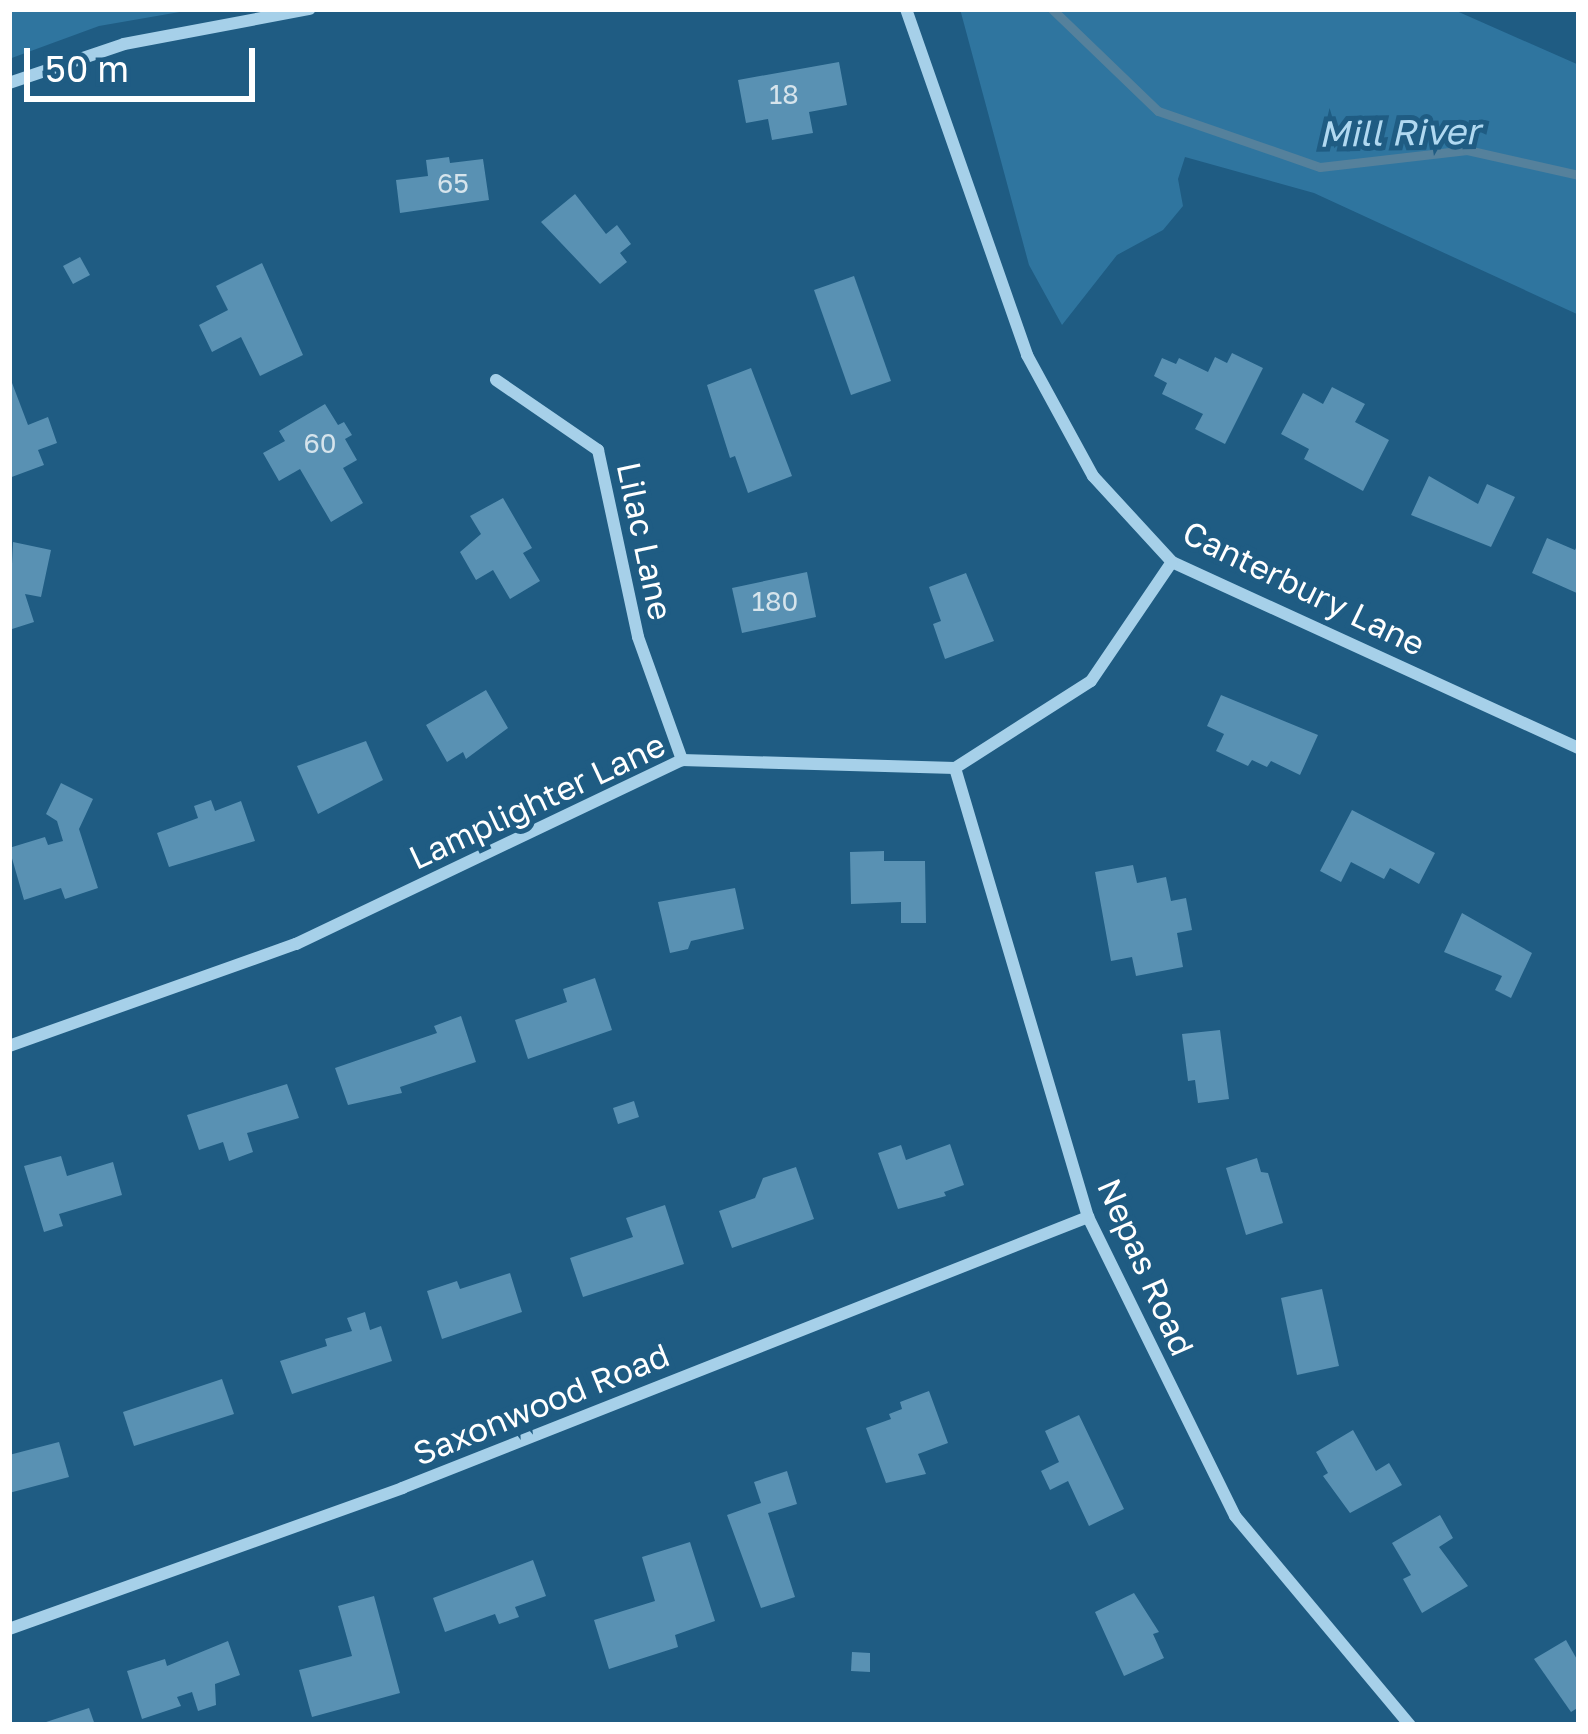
<!DOCTYPE html>
<html>
<head>
<meta charset="utf-8">
<style>
  body { margin:0 }
  #map { position:relative; width:1588px; height:1734px; overflow:hidden; background:#1f5c83; font-family:"Golos Text",sans-serif }
  div>[style] { position:absolute }
  [style*='--x'] { left:calc(var(--x)*1px); top:calc(var(--y)*1px); width:calc(var(--w)*1px); rotate:calc(var(--a)*1deg) }
  .green>* { inset:0; background:#2f759f }
  .stream>* { height:9px; margin:-4.5px; padding:0 4.5px; transform-origin:4.5px; border-radius:4.5px; background:#55819c }
  .building>* { inset:0; background:#5991b3 }
  .minor>* { height:12px; margin:-6px; padding:0 6px; transform-origin:6px; border-radius:6px; background:#a6d0e9 }
  span { translate:-50% -50%; white-space:nowrap; text-align:center; line-height:1.15; -webkit-text-stroke:10px #1f5c83; paint-order:stroke }
  .number-label { font-size:27px; color:#d6e4ec }
  .number-label span { -webkit-text-stroke-width:0 }
  .street-label { font-size:33px; color:#fff }
  .water-label { font-size:36px; color:#b1d9f1; font-style:italic }
  .frame { position:absolute; inset:0; border:12px solid #fff; pointer-events:none }
  .scale { position:absolute; left:24px; top:48px; width:231px; height:54px; box-sizing:border-box; border:6px solid #fff; border-top:0; padding-left:15px; font-size:36px; line-height:42px; white-space:nowrap; color:#fff; -webkit-text-stroke:9px #1f5c83; paint-order:stroke }
</style>
</head>
<body>
<div id="map">
  <div class="green">
    <div style="clip-path:polygon(9px 9px,197px 9px,99px 26px,9px 59px)"></div>
    <div style="clip-path:polygon(960px 9px,1452px 9px,1579px 65px,1579px 315px,1314px 193px,1185px 157px,1178px 179px,1183px 206px,1163px 230px,1117px 255px,1062px 325px,1029px 265px)"></div>
  </div>
  <div class="stream">
    <div style="--x:1052;--y:9;--w:147;--a:43.9"></div>
    <div style="--x:1158;--y:111;--w:171;--a:19.1"></div>
    <div style="--x:1320;--y:167;--w:148;--a:-6.6"></div>
    <div style="--x:1467;--y:150;--w:115;--a:12.6"></div>
  </div>
  <div class="building">
    <div style="clip-path:polygon(839px 62px,847px 105px,809px 112px,813px 133px,772px 140px,768px 119px,746px 123px,738px 80px)"></div>
    <div style="clip-path:polygon(449px 157px,450px 163px,483px 159px,489px 200px,400px 213px,396px 180px,428px 176px,426px 160px)"></div>
    <div style="clip-path:polygon(575px 194px,606px 234px,617px 225px,631px 244px,620px 253px,627px 262px,600px 284px,541px 222px)"></div>
    <div style="clip-path:polygon(80px 257px,90px 275px,73px 284px,63px 266px)"></div>
    <div style="clip-path:polygon(262px 263px,303px 355px,260px 376px,241px 337px,212px 352px,199px 325px,228px 310px,216px 286px)"></div>
    <div style="clip-path:polygon(854px 276px,891px 381px,851px 395px,814px 290px)"></div>
    <div style="clip-path:polygon(1232px 353px,1263px 368px,1225px 444px,1195px 429px,1203px 414px,1162px 394px,1167px 383px,1154px 376px,1162px 358px,1176px 364px,1179px 358px,1208px 372px,1215px 357px,1227px 363px)"></div>
    <div style="clip-path:polygon(751px 368px,792px 476px,748px 493px,735px 456px,730px 458px,707px 385px)"></div>
    <div style="clip-path:polygon(9px 375px,28px 425px,48px 417px,57px 443px,38px 450px,44px 465px,9px 478px)"></div>
    <div style="clip-path:polygon(1332px 387px,1365px 404px,1355px 422px,1389px 440px,1363px 491px,1304px 459px,1309px 449px,1281px 434px,1303px 393px,1323px 404px)"></div>
    <div style="clip-path:polygon(325px 404px,338px 425px,344px 422px,352px 435px,345px 439px,357px 460px,343px 468px,363px 503px,331px 522px,300px 469px,279px 481px,263px 453px,285px 441px,279px 431px)"></div>
    <div style="clip-path:polygon(1429px 476px,1478px 504px,1487px 484px,1515px 497px,1491px 547px,1411px 515px)"></div>
    <div style="clip-path:polygon(503px 498px,532px 548px,523px 553px,540px 581px,510px 599px,493px 570px,476px 580px,460px 552px,481px 534px,470px 516px)"></div>
    <div style="clip-path:polygon(1547px 538px,1575px 550px,1579px 542px,1579px 594px,1532px 573px)"></div>
    <div style="clip-path:polygon(13px 542px,51px 550px,41px 597px,25px 594px,34px 622px,9px 630px)"></div>
    <div style="clip-path:polygon(807px 572px,816px 617px,742px 633px,732px 588px)"></div>
    <div style="clip-path:polygon(966px 573px,994px 641px,945px 659px,933px 624px,941px 621px,929px 587px)"></div>
    <div style="clip-path:polygon(486px 690px,508px 728px,466px 759px,463px 752px,447px 762px,426px 725px)"></div>
    <div style="clip-path:polygon(1221px 695px,1318px 735px,1300px 775px,1271px 761px,1267px 767px,1252px 760px,1248px 766px,1216px 751px,1224px 734px,1207px 726px)"></div>
    <div style="clip-path:polygon(366px 741px,383px 780px,318px 814px,297px 766px)"></div>
    <div style="clip-path:polygon(61px 783px,93px 799px,79px 829px,98px 888px,65px 899px,61px 888px,24px 900px,9px 848px,45px 837px,48px 845px,63px 841px,57px 821px,46px 814px)"></div>
    <div style="clip-path:polygon(211px 800px,215px 811px,241px 801px,255px 841px,169px 867px,157px 833px,198px 818px,194px 806px)"></div>
    <div style="clip-path:polygon(1352px 810px,1435px 853px,1419px 884px,1390px 868px,1384px 879px,1351px 862px,1341px 882px,1320px 871px)"></div>
    <div style="clip-path:polygon(884px 851px,884px 861px,925px 861px,926px 923px,901px 923px,901px 902px,851px 904px,850px 852px)"></div>
    <div style="clip-path:polygon(1133px 865px,1137px 883px,1166px 877px,1171px 901px,1186px 898px,1192px 930px,1177px 933px,1183px 967px,1136px 976px,1132px 957px,1111px 961px,1095px 872px)"></div>
    <div style="clip-path:polygon(735px 888px,744px 929px,691px 941px,688px 949px,670px 953px,658px 902px)"></div>
    <div style="clip-path:polygon(1462px 913px,1532px 953px,1511px 998px,1495px 990px,1502px 976px,1444px 952px)"></div>
    <div style="clip-path:polygon(595px 978px,612px 1030px,528px 1059px,515px 1020px,567px 1002px,563px 989px)"></div>
    <div style="clip-path:polygon(461px 1016px,476px 1062px,400px 1087px,402px 1093px,348px 1105px,335px 1068px,437px 1033px,434px 1026px)"></div>
    <div style="clip-path:polygon(1220px 1030px,1229px 1099px,1198px 1103px,1195px 1080px,1188px 1081px,1182px 1034px)"></div>
    <div style="clip-path:polygon(287px 1084px,299px 1118px,247px 1133px,253px 1152px,229px 1161px,223px 1142px,199px 1150px,187px 1115px)"></div>
    <div style="clip-path:polygon(634px 1101px,639px 1117px,618px 1124px,613px 1108px)"></div>
    <div style="clip-path:polygon(950px 1144px,964px 1185px,944px 1192px,946px 1196px,898px 1209px,878px 1153px,901px 1145px,906px 1160px)"></div>
    <div style="clip-path:polygon(61px 1156px,67px 1176px,113px 1162px,122px 1195px,59px 1214px,63px 1226px,44px 1232px,24px 1166px)"></div>
    <div style="clip-path:polygon(1257px 1158px,1261px 1172px,1268px 1173px,1283px 1223px,1246px 1235px,1226px 1168px)"></div>
    <div style="clip-path:polygon(796px 1167px,814px 1219px,732px 1248px,719px 1211px,755px 1198px,763px 1178px)"></div>
    <div style="clip-path:polygon(665px 1205px,684px 1264px,583px 1297px,570px 1258px,633px 1237px,626px 1218px)"></div>
    <div style="clip-path:polygon(510px 1273px,522px 1312px,442px 1339px,427px 1291px,457px 1281px,460px 1289px)"></div>
    <div style="clip-path:polygon(1322px 1289px,1339px 1366px,1297px 1375px,1281px 1298px)"></div>
    <div style="clip-path:polygon(365px 1312px,370px 1330px,381px 1326px,392px 1361px,292px 1394px,280px 1361px,327px 1346px,325px 1339px,352px 1331px,347px 1318px)"></div>
    <div style="clip-path:polygon(222px 1379px,234px 1414px,134px 1446px,123px 1412px)"></div>
    <div style="clip-path:polygon(929px 1391px,948px 1443px,918px 1454px,926px 1474px,886px 1483px,866px 1428px,891px 1419px,889px 1414px,902px 1409px,900px 1402px)"></div>
    <div style="clip-path:polygon(1079px 1415px,1124px 1509px,1089px 1526px,1068px 1481px,1050px 1490px,1041px 1471px,1059px 1462px,1045px 1431px)"></div>
    <div style="clip-path:polygon(1353px 1430px,1376px 1471px,1389px 1463px,1402px 1485px,1350px 1513px,1323px 1476px,1328px 1473px,1316px 1452px)"></div>
    <div style="clip-path:polygon(59px 1442px,69px 1477px,9px 1493px,9px 1455px)"></div>
    <div style="clip-path:polygon(787px 1471px,797px 1504px,768px 1513px,795px 1597px,761px 1608px,727px 1515px,761px 1503px,754px 1482px)"></div>
    <div style="clip-path:polygon(1440px 1515px,1453px 1538px,1439px 1547px,1468px 1586px,1422px 1613px,1403px 1579px,1411px 1575px,1392px 1543px)"></div>
    <div style="clip-path:polygon(690px 1542px,715px 1621px,675px 1635px,678px 1647px,609px 1669px,594px 1620px,655px 1601px,642px 1557px)"></div>
    <div style="clip-path:polygon(533px 1560px,546px 1596px,515px 1607px,519px 1617px,499px 1624px,495px 1614px,445px 1632px,433px 1598px)"></div>
    <div style="clip-path:polygon(1134px 1593px,1159px 1632px,1153px 1634px,1164px 1658px,1124px 1676px,1095px 1612px)"></div>
    <div style="clip-path:polygon(374px 1596px,400px 1693px,312px 1717px,299px 1670px,352px 1656px,338px 1606px)"></div>
    <div style="clip-path:polygon(1566px 1640px,1579px 1663px,1579px 1707px,1571px 1712px,1534px 1659px)"></div>
    <div style="clip-path:polygon(228px 1641px,240px 1675px,215px 1684px,216px 1705px,198px 1711px,192px 1692px,177px 1697px,181px 1706px,142px 1719px,127px 1671px,165px 1659px,167px 1666px)"></div>
    <div style="clip-path:polygon(852px 1652px,870px 1653px,870px 1672px,851px 1671px)"></div>
    <div style="clip-path:polygon(89px 1708px,95px 1725px,40px 1725px,40px 1724px)"></div>
  </div>
  <div class="minor">
    <div style="--x:906;--y:9;--w:367;--a:70.7"></div>
    <div style="--x:1027;--y:355;--w:138;--a:61.4"></div>
    <div style="--x:1093;--y:476;--w:117;--a:47.4"></div>
    <div style="--x:1172;--y:562;--w:447;--a:24.6"></div>
    <div style="--x:9;--y:83;--w:121;--a:-18.7"></div>
    <div style="--x:124;--y:44;--w:189;--a:-10.7"></div>
    <div style="--x:496;--y:380;--w:124;--a:34.5"></div>
    <div style="--x:598;--y:450;--w:191;--a:77.9"></div>
    <div style="--x:638;--y:637;--w:131;--a:70.3"></div>
    <div style="--x:955;--y:768;--w:468;--a:73.5"></div>
    <div style="--x:1088;--y:1217;--w:333;--a:63.8"></div>
    <div style="--x:1235;--y:1516;--w:273;--a:50.1"></div>
    <div style="--x:9;--y:1046;--w:305;--a:-19.6"></div>
    <div style="--x:296;--y:944;--w:428;--a:-25.5"></div>
    <div style="--x:682;--y:760;--w:273;--a:1.7"></div>
    <div style="--x:955;--y:768;--w:161;--a:-32.6"></div>
    <div style="--x:1091;--y:681;--w:144;--a:-55.8"></div>
    <div style="--x:9;--y:1629;--w:418;--a:-19.7"></div>
    <div style="--x:402;--y:1488;--w:738;--a:-21.56"></div>
  </div>
  <div class="number-label">
    <span style="left:784px;top:95px">18</span>
    <span style="left:453px;top:184px">65</span>
    <span style="left:320px;top:444px">60</span>
    <span style="left:775px;top:602px">180</span>
  </div>
  <div class="street-label">
    <span style="left:645px;top:541px;rotate:78deg">Lilac Lane</span>
    <span style="left:1304px;top:588px;rotate:26deg">Canterbury Lane</span>
    <span style="left:537px;top:801px;rotate:-25deg">Lamplighter Lane</span>
    <span style="left:1146px;top:1267px;rotate:66deg">Nepas Road</span>
    <span style="left:541px;top:1404px;rotate:-22deg">Saxonwood Road</span>
  </div>
  <div class="water-label">
    <span style="left:1399px;top:132px;rotate:-1deg">Mill River</span>
  </div>
  <div class="frame"></div>
  <div class="scale">50 m</div>
</div>
</body>
</html>
